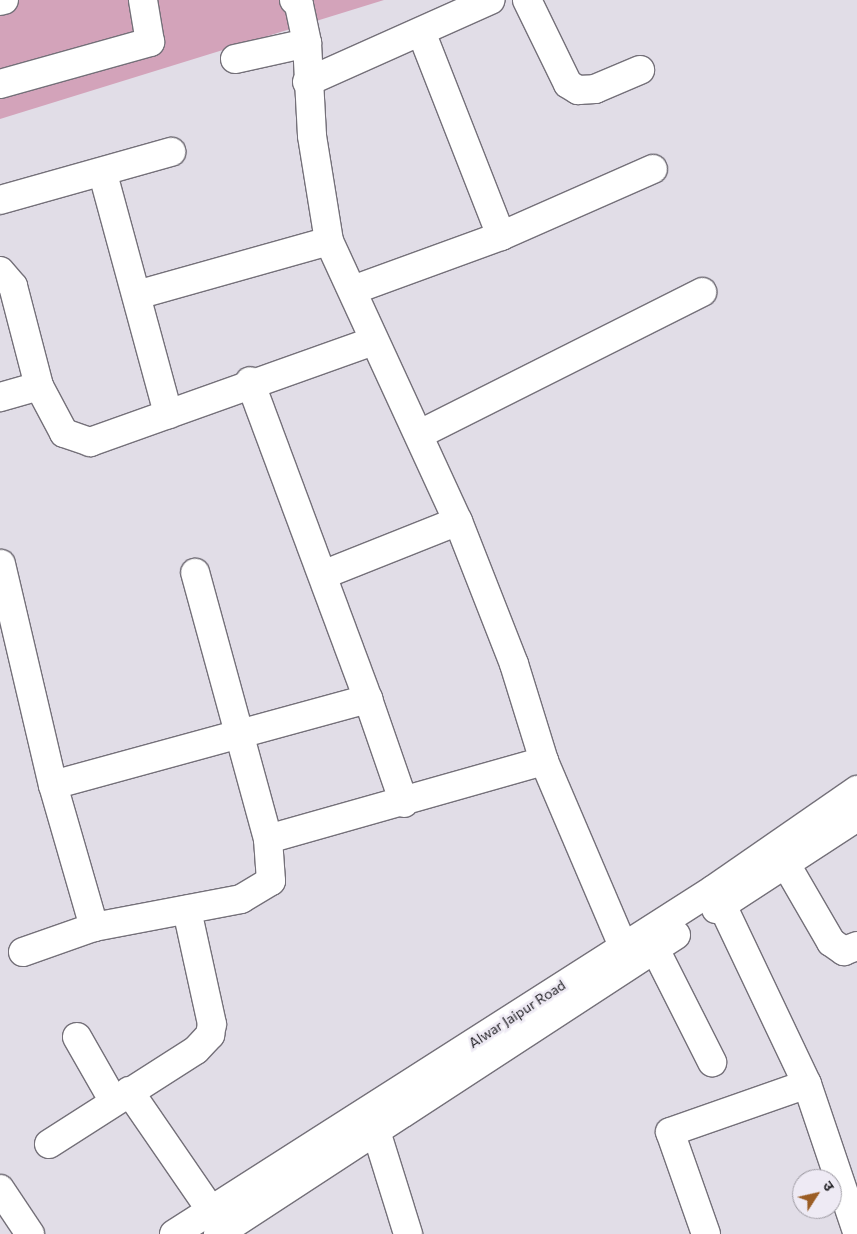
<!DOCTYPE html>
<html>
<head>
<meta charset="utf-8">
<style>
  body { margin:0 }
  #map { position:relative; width:857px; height:1234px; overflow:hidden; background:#e1dde7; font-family:Commissioner,"Noto Sans Devanagari",sans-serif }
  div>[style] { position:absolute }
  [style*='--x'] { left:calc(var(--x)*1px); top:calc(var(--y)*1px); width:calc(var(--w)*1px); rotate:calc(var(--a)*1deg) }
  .green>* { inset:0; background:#d3a3ba }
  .roads { filter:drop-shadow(1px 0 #747079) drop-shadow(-1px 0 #747079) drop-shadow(0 1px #747079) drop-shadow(0 -1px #747079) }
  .minor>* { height:28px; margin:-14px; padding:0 14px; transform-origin:14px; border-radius:14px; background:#fff }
  .major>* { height:28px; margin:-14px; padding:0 14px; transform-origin:14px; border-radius:14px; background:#fff }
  span { translate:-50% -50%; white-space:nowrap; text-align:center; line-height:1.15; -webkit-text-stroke:5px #eeeaf4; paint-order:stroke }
  .street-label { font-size:14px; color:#232226 }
  .north { position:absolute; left:792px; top:1169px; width:50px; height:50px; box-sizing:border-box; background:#eeeaf4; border:1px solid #9d9aa2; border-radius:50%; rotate:55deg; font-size:14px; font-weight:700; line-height:20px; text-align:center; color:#232226 }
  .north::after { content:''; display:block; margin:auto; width:18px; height:22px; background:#9b5d24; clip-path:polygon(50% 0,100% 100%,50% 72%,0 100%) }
</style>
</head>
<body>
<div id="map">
  <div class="green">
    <div style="clip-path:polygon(0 0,384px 0,0 119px)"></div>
  </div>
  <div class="roads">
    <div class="minor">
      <div style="--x:294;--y:0;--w:7;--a:45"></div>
      <div style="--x:299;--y:5;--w:39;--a:78"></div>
      <div style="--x:307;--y:43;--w:93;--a:86.9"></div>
      <div style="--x:312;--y:136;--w:106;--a:80.8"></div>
      <div style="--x:329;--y:241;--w:308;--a:65.3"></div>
      <div style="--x:458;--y:521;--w:154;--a:68.6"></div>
      <div style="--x:514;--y:664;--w:102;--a:72.8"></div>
      <div style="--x:544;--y:761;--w:201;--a:66.9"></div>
      <div style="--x:527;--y:0;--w:93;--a:64"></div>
      <div style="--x:568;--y:84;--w:12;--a:31"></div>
      <div style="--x:578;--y:90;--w:17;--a:-3"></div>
      <div style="--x:595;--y:89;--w:49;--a:-22.9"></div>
      <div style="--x:0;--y:1;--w:4;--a:-14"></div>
      <div style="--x:422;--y:34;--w:217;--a:68.6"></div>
      <div style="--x:235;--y:59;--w:74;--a:-12.5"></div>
      <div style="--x:307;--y:82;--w:201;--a:-24.1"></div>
      <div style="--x:0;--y:84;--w:156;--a:-15.6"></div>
      <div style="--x:150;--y:42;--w:43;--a:-99.5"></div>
      <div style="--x:103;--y:174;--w:249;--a:74.8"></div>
      <div style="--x:0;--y:200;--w:178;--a:-15.7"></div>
      <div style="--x:0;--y:271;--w:20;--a:49"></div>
      <div style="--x:13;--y:286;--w:103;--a:75.4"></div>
      <div style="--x:39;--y:386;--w:41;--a:164.2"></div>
      <div style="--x:353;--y:290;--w:158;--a:-20"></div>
      <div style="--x:501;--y:236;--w:166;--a:-23.8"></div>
      <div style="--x:137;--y:295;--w:199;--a:-15.7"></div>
      <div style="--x:39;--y:386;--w:53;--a:62"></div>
      <div style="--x:64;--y:433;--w:28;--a:19"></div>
      <div style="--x:90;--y:442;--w:300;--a:-19.6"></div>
      <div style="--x:420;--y:434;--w:316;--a:-26.7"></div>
      <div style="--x:1;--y:564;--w:227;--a:76.8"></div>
      <div style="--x:53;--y:785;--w:148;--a:73.9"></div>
      <div style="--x:325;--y:574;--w:143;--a:-21.7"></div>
      <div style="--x:368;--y:699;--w:110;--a:70.9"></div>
      <div style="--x:53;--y:785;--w:327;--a:-15.3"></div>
      <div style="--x:368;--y:699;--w:339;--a:-110.4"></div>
      <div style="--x:268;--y:839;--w:287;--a:-15.8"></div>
      <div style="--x:787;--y:866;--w:88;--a:59.9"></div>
      <div style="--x:831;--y:942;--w:16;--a:35"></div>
      <div style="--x:844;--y:951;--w:14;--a:-21"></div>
      <div style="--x:722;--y:905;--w:198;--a:64.6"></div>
      <div style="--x:807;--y:1084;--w:156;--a:71.3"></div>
      <div style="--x:655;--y:949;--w:127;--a:63.2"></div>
      <div style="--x:23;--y:952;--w:75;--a:-19.4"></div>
      <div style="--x:94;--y:927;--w:150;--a:-10.8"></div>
      <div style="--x:241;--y:899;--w:35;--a:-31"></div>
      <div style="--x:271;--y:881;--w:42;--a:-94.1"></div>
      <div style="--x:268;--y:839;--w:276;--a:-105.3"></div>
      <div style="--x:77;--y:1037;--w:73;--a:60.3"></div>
      <div style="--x:129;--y:1091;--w:143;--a:55.5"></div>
      <div style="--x:376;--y:1131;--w:108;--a:72.7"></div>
      <div style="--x:49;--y:1144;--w:174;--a:-32.6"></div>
      <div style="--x:196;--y:1050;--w:21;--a:-47"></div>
      <div style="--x:210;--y:1035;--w:11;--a:-80"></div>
      <div style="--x:212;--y:1024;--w:117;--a:-102.4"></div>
      <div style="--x:0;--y:1189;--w:54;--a:56.3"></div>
      <div style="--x:706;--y:1234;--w:108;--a:-109.4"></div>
      <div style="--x:670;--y:1132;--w:145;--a:-19.3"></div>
    </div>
    <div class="major">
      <div style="--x:716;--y:909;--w:168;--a:-33.1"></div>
      <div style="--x:174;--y:1234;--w:641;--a:-32.57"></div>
      <div style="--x:714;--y:889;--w:174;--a:-34.7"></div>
      <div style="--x:218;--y:1234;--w:547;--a:-33.14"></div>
    </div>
  </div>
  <div class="street-label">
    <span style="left:517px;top:1014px;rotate:-33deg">Alwar Jaipur Road</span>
  </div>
  <div class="north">उ</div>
</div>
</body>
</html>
